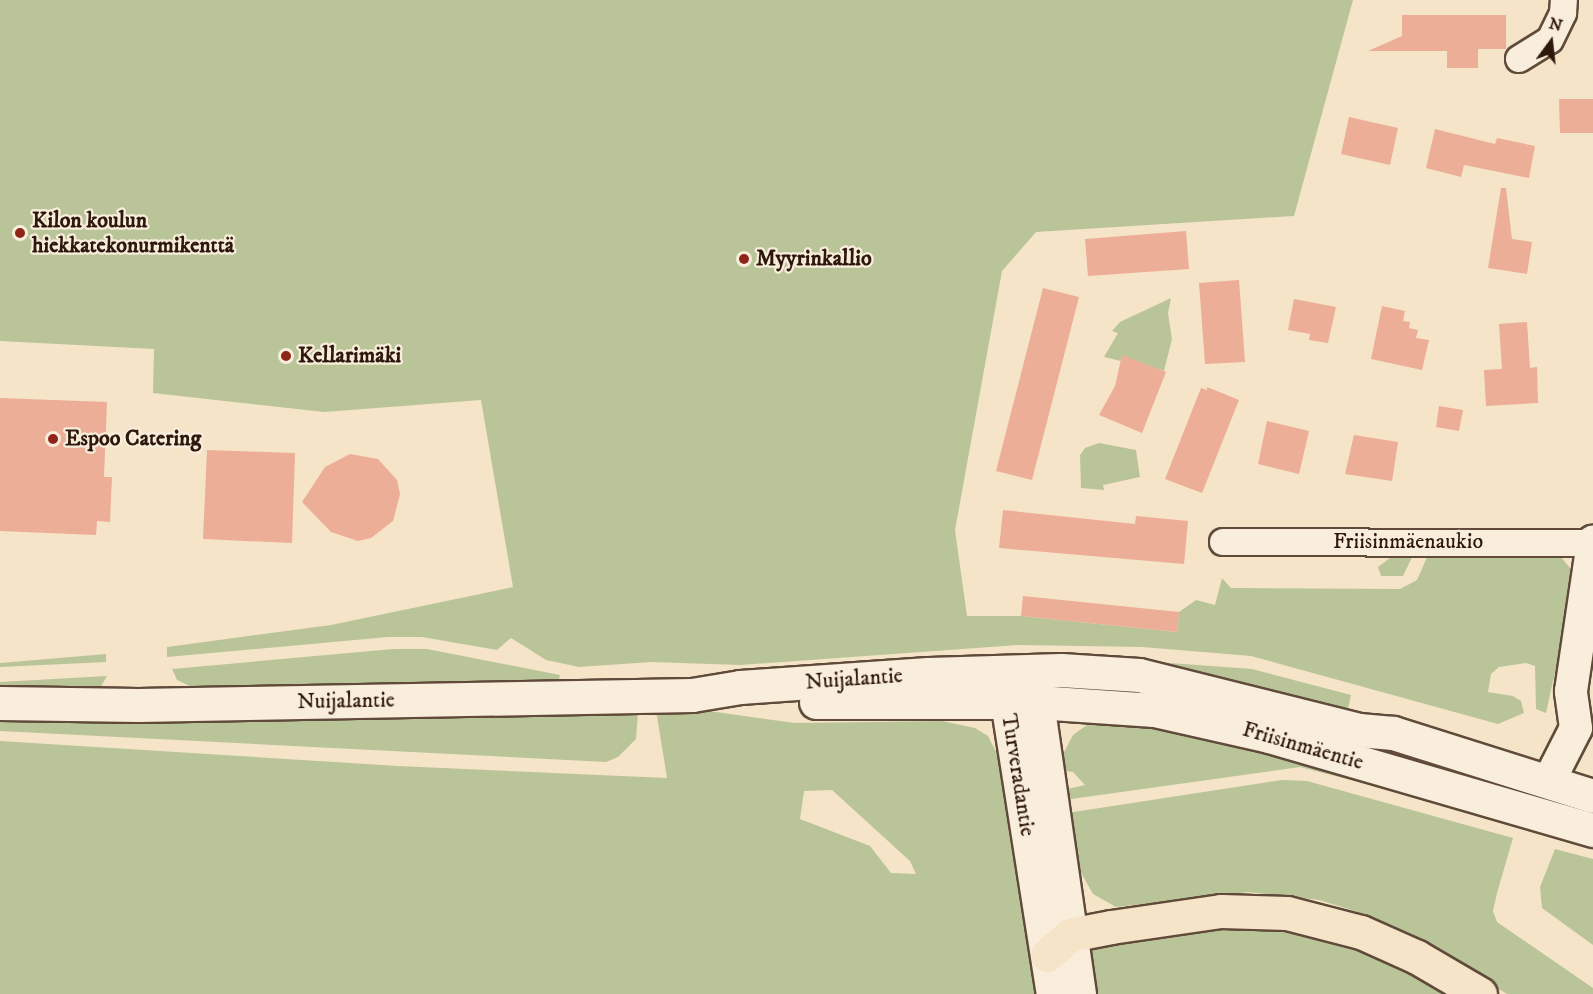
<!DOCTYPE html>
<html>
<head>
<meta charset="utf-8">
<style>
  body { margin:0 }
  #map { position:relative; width:1593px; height:994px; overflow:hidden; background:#f6e4c8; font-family:"IM FELL DW Pica",serif }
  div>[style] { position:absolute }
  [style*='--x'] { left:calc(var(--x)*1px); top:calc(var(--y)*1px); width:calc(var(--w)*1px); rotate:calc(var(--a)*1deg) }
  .green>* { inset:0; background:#b9c598 }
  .building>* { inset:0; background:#ecae96 }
  .roads { filter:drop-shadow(2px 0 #604a3a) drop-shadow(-2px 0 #604a3a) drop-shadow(0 2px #604a3a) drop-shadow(0 -2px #604a3a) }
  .minor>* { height:26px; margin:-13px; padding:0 13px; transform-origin:13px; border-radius:13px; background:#f9eddb }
  .tertiary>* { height:32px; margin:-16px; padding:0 16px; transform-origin:16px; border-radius:16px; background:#f9eddb }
  .secondary>* { height:33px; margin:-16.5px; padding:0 16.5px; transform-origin:16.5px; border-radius:16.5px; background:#f9eddb }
  .motorway>* { height:33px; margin:-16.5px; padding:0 16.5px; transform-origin:16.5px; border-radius:16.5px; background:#f6e4c8 }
  .dots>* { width:16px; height:16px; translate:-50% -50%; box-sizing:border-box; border:3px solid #f9eddb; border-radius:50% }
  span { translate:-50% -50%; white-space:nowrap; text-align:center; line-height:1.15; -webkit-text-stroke:4.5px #f9eddb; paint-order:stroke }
  .poi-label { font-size:22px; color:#2e170b; font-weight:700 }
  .left { translate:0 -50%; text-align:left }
  .street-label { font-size:22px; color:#2e170b }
  .north { position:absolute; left:1521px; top:12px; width:60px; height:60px; -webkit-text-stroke:4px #f9eddb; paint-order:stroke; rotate:15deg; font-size:16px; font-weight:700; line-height:24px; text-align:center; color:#2e170b }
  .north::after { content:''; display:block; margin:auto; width:21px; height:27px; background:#2e170b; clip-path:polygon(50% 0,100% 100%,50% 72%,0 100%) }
</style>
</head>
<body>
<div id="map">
  <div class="green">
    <div style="clip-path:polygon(0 0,1353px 0,1294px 216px,1036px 232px,1002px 271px,955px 530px,967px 616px,1021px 616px,1177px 632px,1179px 612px,1196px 600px,1215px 605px,1222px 578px,1231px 588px,1400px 589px,1417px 580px,1428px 555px,1544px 553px,1561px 557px,1571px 569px,1572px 595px,1546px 713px,1536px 709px,1535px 666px,1526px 663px,1499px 667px,1491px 674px,1488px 692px,1513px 696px,1521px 701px,1524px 713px,1498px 724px,1251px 656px,1142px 647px,1019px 645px,741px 665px,651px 662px,579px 667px,546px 660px,511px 638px,497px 650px,422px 637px,388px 637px,167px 657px,167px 647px,331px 625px,513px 587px,481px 400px,324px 412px,153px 393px,154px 349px,0 341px)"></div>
    <div style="clip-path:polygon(1171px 298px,1168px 313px,1172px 339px,1164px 371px,1122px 356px,1121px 361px,1104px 357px,1118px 333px,1112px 331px,1120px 322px)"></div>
    <div style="clip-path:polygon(1099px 443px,1136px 450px,1140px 477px,1103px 485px,1104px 490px,1081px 488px,1080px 455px,1085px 448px)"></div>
    <div style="clip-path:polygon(1417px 547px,1403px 576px,1381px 576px,1378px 567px,1394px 555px)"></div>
    <div style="clip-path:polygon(393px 649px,427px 649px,560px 675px,558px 683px,198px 690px,177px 680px,172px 669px)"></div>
    <div style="clip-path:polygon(106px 654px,106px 662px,0 667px,0 663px)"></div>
    <div style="clip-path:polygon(1101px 658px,1252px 669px,1351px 695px,1347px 713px)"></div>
    <div style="clip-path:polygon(107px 676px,97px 693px,0 689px,0 682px)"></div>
    <div style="clip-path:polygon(evenodd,656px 710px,709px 711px,795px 723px,942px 721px,975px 728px,988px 736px,1007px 773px,1040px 994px,0 994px,0 741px,398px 766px,667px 778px,656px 710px,832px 790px,910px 861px,916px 874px,891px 873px,870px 846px,800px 819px,804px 791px,832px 790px)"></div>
    <div style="clip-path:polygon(638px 712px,636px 739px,618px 757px,606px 762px,0 731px,0 719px,168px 720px)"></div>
    <div style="clip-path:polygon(1150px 718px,1517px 823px,1300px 767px,1064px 800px,1063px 790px,1085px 785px,1073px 772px,1061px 770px,1060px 760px,1073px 735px,1087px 725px,1111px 720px)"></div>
    <div style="clip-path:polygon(1282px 780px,1307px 781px,1513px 838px,1497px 893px,1493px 911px,1497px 922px,1593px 988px,1593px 994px,1507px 994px,1411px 935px,1368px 915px,1319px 900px,1248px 892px,1116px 907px,1093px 894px,1080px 871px,1067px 813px)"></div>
    <div style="clip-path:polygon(1555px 849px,1593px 859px,1593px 945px,1542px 908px,1540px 887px)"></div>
    <div style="clip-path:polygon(1242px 925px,1282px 927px,1372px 950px,1459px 994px,1090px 994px,1085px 956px,1090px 947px)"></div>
  </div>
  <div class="building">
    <div style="clip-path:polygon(1402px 15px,1506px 15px,1506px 49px,1478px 49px,1478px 68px,1447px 68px,1447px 51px,1368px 51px,1402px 36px)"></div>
    <div style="clip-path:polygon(1559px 99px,1593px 99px,1593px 133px,1560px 133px)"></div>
    <div style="clip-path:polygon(1349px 117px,1398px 128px,1390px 165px,1341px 154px)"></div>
    <div style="clip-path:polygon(1435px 129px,1495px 144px,1497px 138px,1535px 146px,1529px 178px,1464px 165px,1461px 177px,1426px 168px)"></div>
    <div style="clip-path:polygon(1501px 188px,1506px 188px,1512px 239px,1532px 242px,1527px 274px,1488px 268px)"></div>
    <div style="clip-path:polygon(1186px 231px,1189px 269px,1088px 276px,1085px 239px)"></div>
    <div style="clip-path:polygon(1239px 280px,1245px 362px,1205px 364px,1199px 283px)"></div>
    <div style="clip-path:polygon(1043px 288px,1079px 297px,1032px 480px,996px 471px)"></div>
    <div style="clip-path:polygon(1294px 299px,1336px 307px,1328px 343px,1309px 340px,1310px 334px,1288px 330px)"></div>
    <div style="clip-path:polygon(1382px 306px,1405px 311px,1403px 321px,1410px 322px,1409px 328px,1418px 330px,1416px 338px,1429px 340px,1422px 370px,1371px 359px)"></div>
    <div style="clip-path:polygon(1527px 322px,1530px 368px,1537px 367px,1538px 403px,1486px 406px,1484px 370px,1502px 369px,1499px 324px)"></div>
    <div style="clip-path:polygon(1122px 355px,1166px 372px,1142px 433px,1099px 415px,1115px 386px)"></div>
    <div style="clip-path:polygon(1207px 387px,1239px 400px,1202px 493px,1165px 479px,1201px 388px,1207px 390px)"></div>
    <div style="clip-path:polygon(0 398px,107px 402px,104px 477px,112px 477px,110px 522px,97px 521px,96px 535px,0 531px)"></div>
    <div style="clip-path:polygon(1439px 406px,1463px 410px,1459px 431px,1436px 427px)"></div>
    <div style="clip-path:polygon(1267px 421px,1309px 431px,1299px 474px,1258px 464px)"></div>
    <div style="clip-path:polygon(1354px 435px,1398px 442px,1392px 481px,1345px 474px)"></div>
    <div style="clip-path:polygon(207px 450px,295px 453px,292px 543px,203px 539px)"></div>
    <div style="clip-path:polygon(350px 454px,378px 459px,397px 480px,400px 494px,393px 521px,371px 538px,358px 541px,331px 532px,302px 502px,325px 467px)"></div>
    <div style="clip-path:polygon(1003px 510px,1135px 524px,1136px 516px,1188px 521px,1184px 564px,999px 548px)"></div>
    <div style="clip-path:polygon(1023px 596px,1179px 612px,1177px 632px,1021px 616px)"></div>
  </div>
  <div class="roads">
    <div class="minor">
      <div style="--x:1519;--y:59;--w:36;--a:-32"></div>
      <div style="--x:1550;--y:40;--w:30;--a:-64"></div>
      <div style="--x:1563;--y:13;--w:13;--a:-86"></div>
      <div style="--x:1223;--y:542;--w:369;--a:0.2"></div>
    </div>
    <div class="tertiary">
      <div style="--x:1549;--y:781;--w:59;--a:-63"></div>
      <div style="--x:1576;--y:728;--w:37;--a:-98"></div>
      <div style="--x:1571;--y:691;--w:151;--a:-81.6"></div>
    </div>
    <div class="secondary">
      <div style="--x:1013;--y:682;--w:20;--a:108"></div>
      <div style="--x:1007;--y:701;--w:297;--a:81.1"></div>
      <div style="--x:1025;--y:684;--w:22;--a:56"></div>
      <div style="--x:1037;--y:702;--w:295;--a:81.8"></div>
      <div style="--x:816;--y:702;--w:221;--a:0"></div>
      <div style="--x:1037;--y:702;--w:117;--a:3.9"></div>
      <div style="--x:1154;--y:710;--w:118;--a:12.7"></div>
      <div style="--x:1269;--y:736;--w:337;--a:16.2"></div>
      <div style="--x:0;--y:703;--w:138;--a:0.8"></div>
      <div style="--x:138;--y:705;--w:554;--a:-1.03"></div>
      <div style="--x:692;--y:695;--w:49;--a:-9.5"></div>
      <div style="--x:740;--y:687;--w:188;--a:-4"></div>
      <div style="--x:928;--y:674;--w:133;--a:-1.7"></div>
      <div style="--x:1061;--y:670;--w:78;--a:3.7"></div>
      <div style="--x:1139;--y:675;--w:227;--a:14"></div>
      <div style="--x:1359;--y:730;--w:34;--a:5"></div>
      <div style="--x:1393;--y:733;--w:210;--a:17.5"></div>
    </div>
    <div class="motorway">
      <div style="--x:1047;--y:955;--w:30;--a:-41"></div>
      <div style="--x:1070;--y:935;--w:42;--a:-11"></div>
      <div style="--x:1111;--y:927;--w:111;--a:-8.3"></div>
      <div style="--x:1221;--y:911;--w:66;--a:1.7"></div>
      <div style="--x:1287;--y:913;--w:76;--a:14.4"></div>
      <div style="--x:1361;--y:932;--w:61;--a:24.1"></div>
      <div style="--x:1417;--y:957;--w:73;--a:30.4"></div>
    </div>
  </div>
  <div class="dots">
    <div style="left:20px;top:233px;background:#8f2418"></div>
    <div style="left:744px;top:259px;background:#8f2418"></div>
    <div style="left:286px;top:356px;background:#8f2418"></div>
    <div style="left:53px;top:439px;background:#8f2418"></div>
  </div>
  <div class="poi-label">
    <span class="left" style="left:32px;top:233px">Kilon koulun<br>hiekkatekonurmikenttä</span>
    <span class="left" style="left:756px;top:259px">Myyrinkallio</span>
    <span class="left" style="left:298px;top:356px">Kellarimäki</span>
    <span class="left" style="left:65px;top:439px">Espoo Catering</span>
  </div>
  <div class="street-label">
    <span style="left:1408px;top:542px">Friisinmäenaukio</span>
    <span style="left:854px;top:679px;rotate:-4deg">Nuijalantie</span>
    <span style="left:346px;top:701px;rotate:-1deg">Nuijalantie</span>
    <span style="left:1303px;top:746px;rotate:16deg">Friisinmäentie</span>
    <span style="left:1018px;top:775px;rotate:81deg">Turveradantie</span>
  </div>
  <div class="north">N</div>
</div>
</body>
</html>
